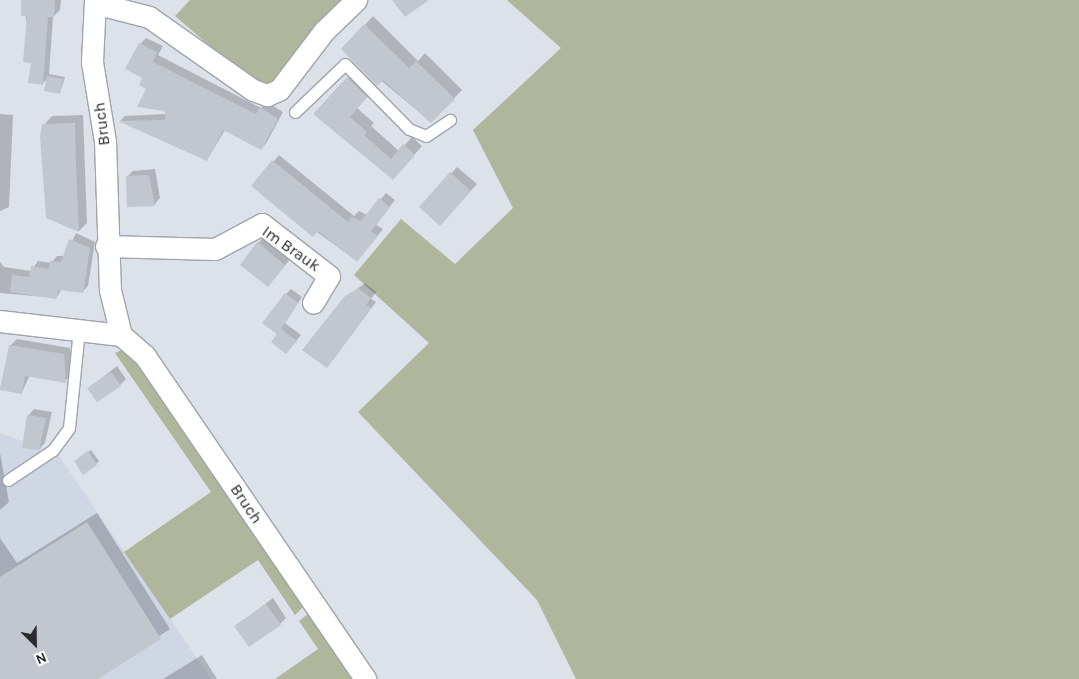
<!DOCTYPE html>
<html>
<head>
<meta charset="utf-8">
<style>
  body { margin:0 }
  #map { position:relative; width:1079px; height:679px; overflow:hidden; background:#dde1e9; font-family:Karla,sans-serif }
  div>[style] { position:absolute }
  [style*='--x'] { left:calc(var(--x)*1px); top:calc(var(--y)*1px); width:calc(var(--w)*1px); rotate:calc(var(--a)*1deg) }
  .built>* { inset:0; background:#cfd7e5 }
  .green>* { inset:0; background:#afb69b }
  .shadow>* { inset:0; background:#0003 }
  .building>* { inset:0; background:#c2c7cf }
  .roads { filter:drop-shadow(1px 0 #9fa4ac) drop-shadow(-1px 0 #9fa4ac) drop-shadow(0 1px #9fa4ac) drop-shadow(0 -1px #9fa4ac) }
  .lane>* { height:11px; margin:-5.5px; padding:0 5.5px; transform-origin:5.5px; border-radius:5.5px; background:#fff }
  .street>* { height:21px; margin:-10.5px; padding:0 10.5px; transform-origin:10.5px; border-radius:10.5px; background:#fff }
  span { translate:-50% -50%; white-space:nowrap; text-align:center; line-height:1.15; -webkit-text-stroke:4px #fff; paint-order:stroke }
  .street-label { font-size:16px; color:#292b2e }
  .north { position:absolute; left:10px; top:619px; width:50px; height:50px; -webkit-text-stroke:4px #fff; paint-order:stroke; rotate:157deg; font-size:14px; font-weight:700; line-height:20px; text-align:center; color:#292b2e }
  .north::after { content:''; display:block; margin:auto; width:18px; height:22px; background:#292b2e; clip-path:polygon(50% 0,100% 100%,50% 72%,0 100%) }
</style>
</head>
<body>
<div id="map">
  <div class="built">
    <div style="clip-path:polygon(0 433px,57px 453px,211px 679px,0 679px)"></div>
  </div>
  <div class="green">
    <div style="clip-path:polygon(190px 0,348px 0,274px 86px,244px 75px,175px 16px)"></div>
    <div style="clip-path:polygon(507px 0,1079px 0,1079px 679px,576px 679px,537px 600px,358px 412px,429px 343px,354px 275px,401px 219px,455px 264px,513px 208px,473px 130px,561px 48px)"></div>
    <div style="clip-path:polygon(130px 346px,304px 606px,295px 615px,258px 560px,170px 619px,124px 552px,211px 492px,115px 353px)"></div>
    <div style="clip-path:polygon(313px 610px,363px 679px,275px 679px,318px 649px,299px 621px)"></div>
  </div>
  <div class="shadow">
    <div style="clip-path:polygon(23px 0,61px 0,60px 10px,53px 17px,49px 74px,65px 77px,60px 93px,47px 79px,42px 84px,33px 62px)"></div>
    <div style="clip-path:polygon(373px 16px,418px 61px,425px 53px,462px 90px,431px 122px,343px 49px)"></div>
    <div style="clip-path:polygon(146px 38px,163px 46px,158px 55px,261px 108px,267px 102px,283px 112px,267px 142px,261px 149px,225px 130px,207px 160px,120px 121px,125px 116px,166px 114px,144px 77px,140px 44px)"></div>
    <div style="clip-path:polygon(356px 69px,375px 89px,357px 108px,374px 123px,371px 126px,399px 151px,412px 137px,422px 146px,401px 170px,315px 114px)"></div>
    <div style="clip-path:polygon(0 114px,13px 115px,9px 207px,0 211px)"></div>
    <div style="clip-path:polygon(83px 115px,87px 223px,79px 231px,44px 125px,52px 116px)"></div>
    <div style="clip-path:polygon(279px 155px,354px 216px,359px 211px,367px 215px,386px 193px,395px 200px,376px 225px,383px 229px,357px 261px,253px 186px)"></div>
    <div style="clip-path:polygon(457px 167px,477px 184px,446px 218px,421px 207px)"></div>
    <div style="clip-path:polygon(155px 169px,160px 198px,154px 205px,127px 177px,133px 171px)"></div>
    <div style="clip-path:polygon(76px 233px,95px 242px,88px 286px,82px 292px,62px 289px,56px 298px,0 293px,0 262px,4px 267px,31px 271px,38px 261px,51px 263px,57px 256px,65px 256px)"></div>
    <div style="clip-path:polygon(264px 237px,291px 258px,274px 279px,258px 243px)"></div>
    <div style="clip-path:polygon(365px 283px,376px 292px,371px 299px,376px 302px,332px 361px,345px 298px)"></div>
    <div style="clip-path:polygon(291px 289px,302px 297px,285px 323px,301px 335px,286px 353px,279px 334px,286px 294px)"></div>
    <div style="clip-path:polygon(17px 339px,70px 348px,71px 375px,65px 381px,30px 375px,22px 392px,0 389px,10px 346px)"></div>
    <div style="clip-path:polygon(117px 366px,126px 379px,120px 385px,89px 388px)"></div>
    <div style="clip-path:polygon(34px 409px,52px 412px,45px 443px,39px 449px,28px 416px)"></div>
    <div style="clip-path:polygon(91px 450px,99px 461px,96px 464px,78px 458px)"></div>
    <div style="clip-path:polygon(0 453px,9px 502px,0 510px)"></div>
    <div style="clip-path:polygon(97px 513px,170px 629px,95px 679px,0 679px,0 538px,17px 563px)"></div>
    <div style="clip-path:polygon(273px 598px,286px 618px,280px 624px,236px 626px)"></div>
    <div style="clip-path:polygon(202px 655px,217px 679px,163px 679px)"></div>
  </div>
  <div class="building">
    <div style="clip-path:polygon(21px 0,55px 0,54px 17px,48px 17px,43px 85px,28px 83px,31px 63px,23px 62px,27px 16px,21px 16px)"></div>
    <div style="clip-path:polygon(392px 0,429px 0,405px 17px)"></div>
    <div style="clip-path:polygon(364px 24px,409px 68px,416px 61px,455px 99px,431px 123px,383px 80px,377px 86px,341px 49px)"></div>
    <div style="clip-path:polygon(139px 43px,157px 52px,153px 62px,256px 114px,260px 107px,278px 119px,261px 150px,223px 130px,207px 161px,118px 121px,165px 120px,165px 111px,137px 107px,146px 89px,139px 85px,142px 78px,125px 69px)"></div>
    <div style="clip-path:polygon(47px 76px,63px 79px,60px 94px,44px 91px)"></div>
    <div style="clip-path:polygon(347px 77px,367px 97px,350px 117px,367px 132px,364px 135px,391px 159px,403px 144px,415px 155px,393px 180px,313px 114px)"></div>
    <div style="clip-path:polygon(75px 123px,76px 166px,79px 232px,46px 218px,40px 137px,42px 124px)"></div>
    <div style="clip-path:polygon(272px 160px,348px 222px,352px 217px,361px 221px,379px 198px,390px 207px,371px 231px,378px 236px,357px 262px,318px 231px,313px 237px,251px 186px)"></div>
    <div style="clip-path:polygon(450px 172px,471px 191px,440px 226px,419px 207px)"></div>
    <div style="clip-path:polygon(149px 175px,155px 206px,127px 207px,126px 176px)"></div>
    <div style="clip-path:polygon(69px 239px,90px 248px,83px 293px,58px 290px,56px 299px,10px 292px,12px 275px,29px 277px,31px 266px,49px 269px,50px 261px,61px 262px)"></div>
    <div style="clip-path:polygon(257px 242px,285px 265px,268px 287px,240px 265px)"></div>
    <div style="clip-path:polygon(358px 288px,371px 298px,366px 305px,371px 308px,327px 368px,302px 350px,344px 297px)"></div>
    <div style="clip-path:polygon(285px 293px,298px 303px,281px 329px,297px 341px,286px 354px,271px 342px,277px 334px,262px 323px)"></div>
    <div style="clip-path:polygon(9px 345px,64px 354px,66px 383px,25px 376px,22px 394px,0 390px)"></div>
    <div style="clip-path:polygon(111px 372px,121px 386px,97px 402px,87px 388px)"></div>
    <div style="clip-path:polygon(27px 415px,46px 418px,39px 450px,22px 448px)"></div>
    <div style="clip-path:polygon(88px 451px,97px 465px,83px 475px,74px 461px)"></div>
    <div style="clip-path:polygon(87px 522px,161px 639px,98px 679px,0 679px,0 577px)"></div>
    <div style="clip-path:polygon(266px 604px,281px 625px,249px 647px,234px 626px)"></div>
  </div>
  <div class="roads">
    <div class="lane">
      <div style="--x:295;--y:112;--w:69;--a:-43.8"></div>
      <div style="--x:345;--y:64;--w:91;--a:45.4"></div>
      <div style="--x:409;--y:129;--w:18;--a:22"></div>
      <div style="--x:426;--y:136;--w:29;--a:-34"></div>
      <div style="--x:8;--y:480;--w:54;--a:-33.7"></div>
      <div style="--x:53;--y:450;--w:27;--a:-54"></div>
      <div style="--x:69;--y:428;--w:99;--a:-84.2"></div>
    </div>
    <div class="street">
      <div style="--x:95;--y:0;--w:62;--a:92.8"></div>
      <div style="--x:92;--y:62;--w:80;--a:80.7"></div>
      <div style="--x:105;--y:141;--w:149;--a:88.1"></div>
      <div style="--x:110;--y:290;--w:46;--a:76.3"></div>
      <div style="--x:121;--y:335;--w:32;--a:41"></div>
      <div style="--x:145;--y:356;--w:391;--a:55.7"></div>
      <div style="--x:95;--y:3;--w:56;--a:14.5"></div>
      <div style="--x:149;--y:17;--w:127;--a:35.1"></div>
      <div style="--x:253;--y:90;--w:15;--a:20"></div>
      <div style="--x:267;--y:95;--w:13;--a:-23"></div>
      <div style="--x:279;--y:90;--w:74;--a:-52.7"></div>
      <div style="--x:324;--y:31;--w:45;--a:-44.1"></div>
      <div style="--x:106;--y:246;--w:109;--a:1.6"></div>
      <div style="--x:215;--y:249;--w:53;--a:-28"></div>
      <div style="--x:262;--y:224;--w:85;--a:37.8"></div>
      <div style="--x:329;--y:276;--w:31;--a:121"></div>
      <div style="--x:0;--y:321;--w:122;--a:6.6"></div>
    </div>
  </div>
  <div class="street-label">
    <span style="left:102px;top:124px;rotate:-97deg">Bruch</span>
    <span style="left:291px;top:249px;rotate:35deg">Im Brauk</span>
    <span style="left:246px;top:504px;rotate:56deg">Bruch</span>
  </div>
  <div class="north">N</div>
</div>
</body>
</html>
